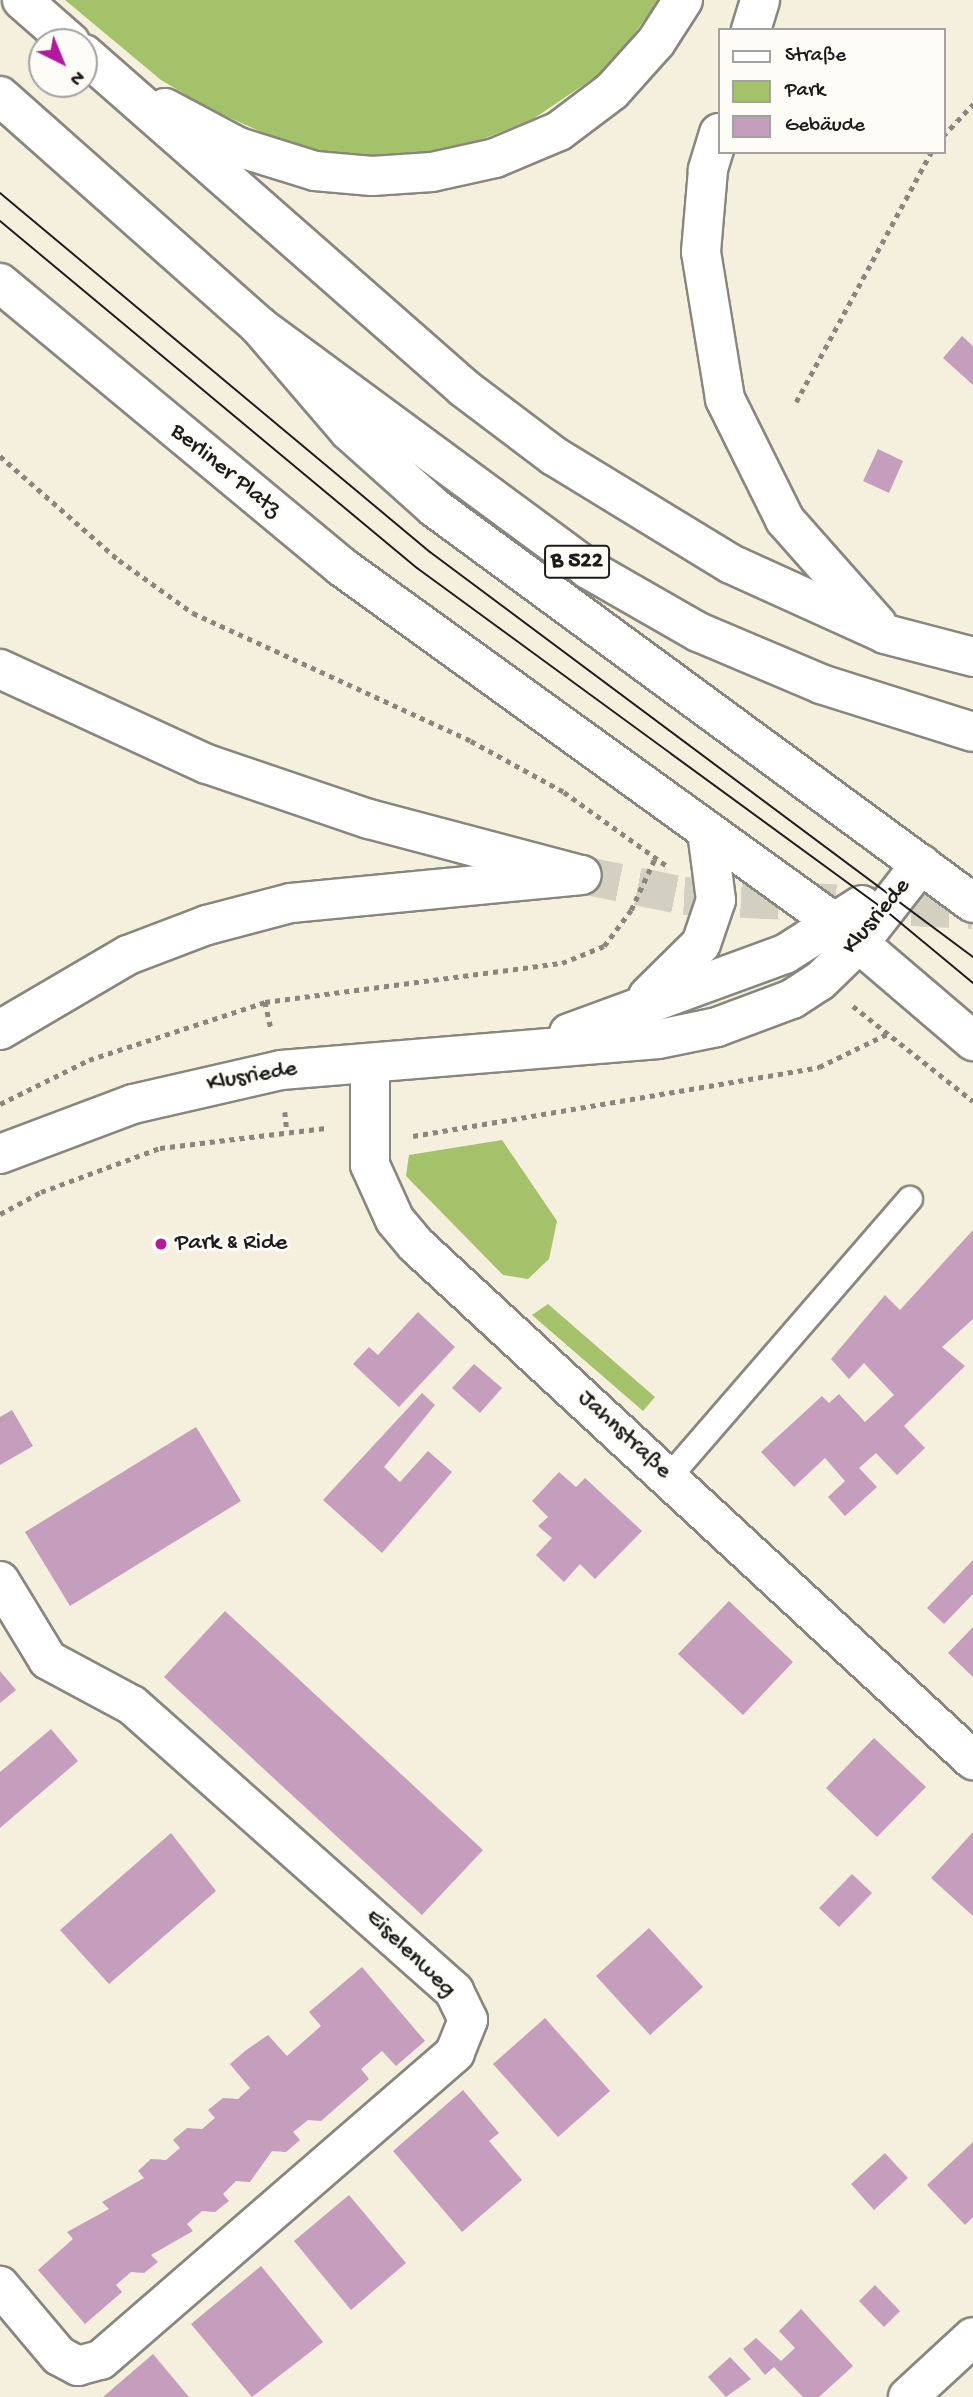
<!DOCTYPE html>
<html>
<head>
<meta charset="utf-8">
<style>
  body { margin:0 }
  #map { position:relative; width:973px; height:2397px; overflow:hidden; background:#f5f0de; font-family:"Gochi Hand",sans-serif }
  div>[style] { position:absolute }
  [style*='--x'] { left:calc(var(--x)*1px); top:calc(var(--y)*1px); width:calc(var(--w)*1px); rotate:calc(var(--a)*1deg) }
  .green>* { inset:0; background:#a3c26a }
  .building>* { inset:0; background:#c59dbd }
  .trunk-tunnel>* { height:38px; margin-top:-19px; transform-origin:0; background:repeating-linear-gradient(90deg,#d4d0c1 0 38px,transparent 0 57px) }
  .path>* { height:4.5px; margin-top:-2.25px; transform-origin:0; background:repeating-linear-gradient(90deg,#88867d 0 5px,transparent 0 10px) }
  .roads { filter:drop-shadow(2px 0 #88867d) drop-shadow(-2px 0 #88867d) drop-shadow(0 2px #88867d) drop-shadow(0 -2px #88867d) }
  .service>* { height:24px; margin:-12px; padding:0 12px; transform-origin:12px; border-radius:12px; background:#fff }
  .minor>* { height:38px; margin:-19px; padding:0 19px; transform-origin:19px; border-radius:19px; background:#fff }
  .secondary>* { height:38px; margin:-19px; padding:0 19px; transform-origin:19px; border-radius:19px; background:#fff }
  .trunk>* { height:38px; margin:-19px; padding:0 19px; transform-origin:19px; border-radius:19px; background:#fff }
  .motorway>* { height:38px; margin:-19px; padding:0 19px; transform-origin:19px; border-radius:19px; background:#fff }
  .tram>* { height:2px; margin:-1px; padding:0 1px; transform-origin:1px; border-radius:1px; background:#1c1c1c }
  .dots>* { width:19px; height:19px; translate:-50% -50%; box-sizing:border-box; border:4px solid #fdfcf7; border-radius:50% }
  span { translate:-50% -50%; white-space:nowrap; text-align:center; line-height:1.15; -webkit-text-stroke:6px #fdfcf7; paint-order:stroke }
  .shield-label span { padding:2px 5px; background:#fdfcf7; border:2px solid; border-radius:5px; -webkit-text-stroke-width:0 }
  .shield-label { font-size:23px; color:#1c1c1c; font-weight:700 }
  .street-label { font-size:24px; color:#1c1c1c }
  .poi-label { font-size:24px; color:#1c1c1c }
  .left { translate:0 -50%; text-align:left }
  .legend { position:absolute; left:718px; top:28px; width:228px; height:126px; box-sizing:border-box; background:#fdfcf7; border:2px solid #a3a29f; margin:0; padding:9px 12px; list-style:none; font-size:21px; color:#1c1c1c }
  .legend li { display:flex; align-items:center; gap:14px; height:35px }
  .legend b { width:35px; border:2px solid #a3a29f }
  .north { position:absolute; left:28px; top:28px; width:70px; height:70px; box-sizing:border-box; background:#fdfcf7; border:2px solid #a3a29f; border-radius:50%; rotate:137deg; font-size:19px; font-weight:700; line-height:28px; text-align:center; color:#1c1c1c }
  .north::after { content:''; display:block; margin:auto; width:24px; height:32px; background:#b5179e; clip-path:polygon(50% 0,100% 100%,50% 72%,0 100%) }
</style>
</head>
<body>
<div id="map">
  <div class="green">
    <div style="clip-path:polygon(65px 0,659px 0,610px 67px,533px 119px,458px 149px,368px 159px,297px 148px,210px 109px,161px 80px)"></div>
    <div style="clip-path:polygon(502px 1140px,557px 1221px,549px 1259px,528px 1279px,503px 1275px,406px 1176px,409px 1155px)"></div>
    <div style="clip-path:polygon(548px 1304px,655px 1397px,643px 1411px,532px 1315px)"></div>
  </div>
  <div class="building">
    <div style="clip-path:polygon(962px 336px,973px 346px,973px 385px,943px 358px)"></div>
    <div style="clip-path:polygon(878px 449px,903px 461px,889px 493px,863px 481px)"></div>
    <div style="clip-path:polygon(973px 1230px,973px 1319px,942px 1347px,965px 1366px,904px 1426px,925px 1448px,897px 1475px,876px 1453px,859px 1468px,877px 1487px,845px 1516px,828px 1497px,845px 1481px,825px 1458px,794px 1487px,761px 1452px,822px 1396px,829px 1403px,839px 1394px,865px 1422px,894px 1395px,864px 1363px,849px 1379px,831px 1359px,885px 1295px,900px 1310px)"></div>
    <div style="clip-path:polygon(418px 1312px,455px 1347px,399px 1407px,353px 1364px,369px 1347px,378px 1355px)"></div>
    <div style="clip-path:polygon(474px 1364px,502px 1388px,480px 1413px,452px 1388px)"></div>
    <div style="clip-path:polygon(422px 1393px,435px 1405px,384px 1467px,400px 1482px,428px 1451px,452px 1472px,382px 1553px,323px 1500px)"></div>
    <div style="clip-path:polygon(12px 1410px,33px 1446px,0 1465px,0 1417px)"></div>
    <div style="clip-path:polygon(196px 1427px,241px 1501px,70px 1606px,25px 1532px)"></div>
    <div style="clip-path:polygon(559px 1472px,576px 1487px,585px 1478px,642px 1531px,595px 1579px,580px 1564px,564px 1582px,536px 1555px,552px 1538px,538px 1526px,548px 1517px,532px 1501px)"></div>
    <div style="clip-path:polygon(973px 1560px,973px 1594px,944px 1624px,927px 1608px)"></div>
    <div style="clip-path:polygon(729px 1601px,793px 1662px,743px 1715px,678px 1654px)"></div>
    <div style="clip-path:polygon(225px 1611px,483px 1850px,422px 1915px,164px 1677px)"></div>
    <div style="clip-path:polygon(973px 1627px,973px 1677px,948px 1653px)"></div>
    <div style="clip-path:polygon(0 1671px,16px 1690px,0 1703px)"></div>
    <div style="clip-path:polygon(51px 1729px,78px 1761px,0 1828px,0 1772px)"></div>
    <div style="clip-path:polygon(874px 1738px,926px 1787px,877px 1837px,826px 1788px)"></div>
    <div style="clip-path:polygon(973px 1832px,973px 1916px,931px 1878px)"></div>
    <div style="clip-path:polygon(171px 1833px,216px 1891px,109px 1984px,60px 1930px)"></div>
    <div style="clip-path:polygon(852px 1874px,872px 1893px,839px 1927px,819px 1908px)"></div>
    <div style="clip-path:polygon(649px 1928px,703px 1987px,650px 2035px,596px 1976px)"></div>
    <div style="clip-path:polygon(362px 1967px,425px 2041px,396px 2066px,382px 2051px,361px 2069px,369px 2079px,321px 2121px,308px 2120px,293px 2132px,300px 2140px,286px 2152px,272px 2151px,250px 2182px,236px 2181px,223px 2194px,229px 2201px,215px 2212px,202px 2211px,187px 2224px,193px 2231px,151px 2255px,158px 2262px,144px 2273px,131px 2272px,116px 2285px,122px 2292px,85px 2324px,38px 2270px,73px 2239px,67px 2232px,109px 2209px,102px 2202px,144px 2178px,138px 2171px,151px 2159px,166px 2160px,180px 2148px,173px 2140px,187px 2128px,202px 2129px,215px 2118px,208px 2110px,223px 2098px,238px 2099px,250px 2088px,230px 2064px,245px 2051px,268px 2035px,287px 2056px,321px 2026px,309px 2012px)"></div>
    <div style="clip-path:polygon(545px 2018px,610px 2091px,558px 2137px,493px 2064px)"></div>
    <div style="clip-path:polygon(463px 2090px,499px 2133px,489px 2141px,522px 2180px,462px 2232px,393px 2151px)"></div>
    <div style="clip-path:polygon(973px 2142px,973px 2217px,965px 2225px,927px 2185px)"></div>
    <div style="clip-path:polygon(885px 2153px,908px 2178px,874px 2210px,851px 2184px)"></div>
    <div style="clip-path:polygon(349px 2195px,406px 2263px,351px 2310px,294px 2241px)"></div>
    <div style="clip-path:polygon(261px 2266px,323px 2342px,252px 2397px,191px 2324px)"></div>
    <div style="clip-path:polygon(875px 2285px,900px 2311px,884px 2327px,859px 2301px)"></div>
    <div style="clip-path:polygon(801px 2309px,853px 2366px,819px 2397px,803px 2397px,774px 2367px,765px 2375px,743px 2349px,756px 2338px,781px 2361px,795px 2348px,779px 2331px)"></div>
    <div style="clip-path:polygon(153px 2354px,189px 2397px,103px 2397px)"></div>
    <div style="clip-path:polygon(730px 2357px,751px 2379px,726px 2397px,708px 2377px)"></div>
  </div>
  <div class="trunk-tunnel">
    <div style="--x:582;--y:875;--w:104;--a:11.6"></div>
    <div style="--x:684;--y:896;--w:289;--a:2.8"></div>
  </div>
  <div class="path">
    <div style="--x:943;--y:136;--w:44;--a:-46.8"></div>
    <div style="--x:796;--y:402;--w:284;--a:-61.6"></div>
    <div style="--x:0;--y:456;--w:158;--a:41.2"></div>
    <div style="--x:119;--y:560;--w:91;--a:35.6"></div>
    <div style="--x:193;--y:613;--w:306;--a:24.7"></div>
    <div style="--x:471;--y:741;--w:106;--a:28.7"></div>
    <div style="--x:564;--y:792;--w:127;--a:35.7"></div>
    <div style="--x:265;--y:1002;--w:27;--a:77"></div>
    <div style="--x:853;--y:1006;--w:153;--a:38.4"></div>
    <div style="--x:0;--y:1104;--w:99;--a:-26.3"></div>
    <div style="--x:89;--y:1060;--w:185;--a:-18.2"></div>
    <div style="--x:265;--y:1002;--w:300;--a:-7.5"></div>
    <div style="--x:562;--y:963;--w:45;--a:-22"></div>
    <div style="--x:604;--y:946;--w:45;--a:-53.1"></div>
    <div style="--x:631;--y:910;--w:57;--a:-65.2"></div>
    <div style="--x:285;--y:1112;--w:18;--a:84"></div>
    <div style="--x:413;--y:1136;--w:412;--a:-9.6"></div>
    <div style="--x:819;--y:1067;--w:78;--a:-25.9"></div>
    <div style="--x:0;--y:1214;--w:47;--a:-28.2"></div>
    <div style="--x:41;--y:1192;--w:127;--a:-20.3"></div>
    <div style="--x:160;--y:1148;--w:167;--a:-6.9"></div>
  </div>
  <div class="roads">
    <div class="service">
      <div style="--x:669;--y:1477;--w:368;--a:-49.1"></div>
    </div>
    <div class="minor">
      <div style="--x:648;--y:996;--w:74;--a:-44.5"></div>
      <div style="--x:701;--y:944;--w:46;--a:-71.2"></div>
      <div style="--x:716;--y:900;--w:69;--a:-97.5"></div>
      <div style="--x:569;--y:1033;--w:230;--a:-20.1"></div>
      <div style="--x:785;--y:954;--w:91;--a:-32.5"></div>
      <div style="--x:370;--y:1063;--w:102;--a:90"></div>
      <div style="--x:370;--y:1165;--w:60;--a:65.6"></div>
      <div style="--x:395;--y:1220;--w:33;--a:50"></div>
      <div style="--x:416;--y:1245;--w:759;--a:42.76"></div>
      <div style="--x:0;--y:1154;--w:142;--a:-20.6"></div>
      <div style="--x:133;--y:1104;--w:152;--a:-12.9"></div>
      <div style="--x:281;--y:1070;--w:379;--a:-4.7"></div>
      <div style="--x:659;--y:1039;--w:59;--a:-11.7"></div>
      <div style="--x:717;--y:1027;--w:80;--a:-20.5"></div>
      <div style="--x:792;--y:999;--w:33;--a:-33"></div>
      <div style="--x:820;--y:981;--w:56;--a:-44.3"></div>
      <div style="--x:860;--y:942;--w:99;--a:-52"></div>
      <div style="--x:0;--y:1581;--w:92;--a:58.7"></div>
      <div style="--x:48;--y:1660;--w:95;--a:28.2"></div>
      <div style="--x:132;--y:1705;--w:431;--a:41.6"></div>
      <div style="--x:454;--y:1991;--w:32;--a:64"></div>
      <div style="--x:468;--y:2020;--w:35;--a:112"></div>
      <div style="--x:455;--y:2053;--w:469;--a:139.1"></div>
      <div style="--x:100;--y:2360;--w:23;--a:165"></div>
      <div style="--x:78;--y:2366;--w:21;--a:-152"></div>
      <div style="--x:59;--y:2356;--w:92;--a:-130.1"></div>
      <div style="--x:908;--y:2397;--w:88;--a:-42.7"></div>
    </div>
    <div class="secondary">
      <div style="--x:0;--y:96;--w:346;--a:41.6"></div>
      <div style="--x:259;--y:326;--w:138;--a:49.4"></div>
      <div style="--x:349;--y:431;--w:115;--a:41.8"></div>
      <div style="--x:435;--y:508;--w:667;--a:36.29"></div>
      <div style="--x:0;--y:283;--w:445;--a:39.7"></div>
      <div style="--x:342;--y:567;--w:608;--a:35.83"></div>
      <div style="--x:835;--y:923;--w:182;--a:40.5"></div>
    </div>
    <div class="trunk">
      <div style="--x:259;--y:326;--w:409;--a:36.4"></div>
      <div style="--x:588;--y:569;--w:127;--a:29.8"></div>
      <div style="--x:698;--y:632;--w:134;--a:22.9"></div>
      <div style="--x:821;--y:684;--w:159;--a:17.5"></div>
      <div style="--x:0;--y:669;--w:228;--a:24.7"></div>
      <div style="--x:207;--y:764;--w:171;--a:18.8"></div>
      <div style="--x:369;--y:819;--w:215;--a:14.8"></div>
    </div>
    <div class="motorway">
      <div style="--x:22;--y:0;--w:64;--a:41.2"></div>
      <div style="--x:751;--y:30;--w:31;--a:-73"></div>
      <div style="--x:84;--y:54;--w:506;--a:41.31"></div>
      <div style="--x:464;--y:388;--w:113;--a:37.1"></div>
      <div style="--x:554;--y:456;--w:207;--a:31.4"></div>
      <div style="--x:731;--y:564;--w:169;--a:24.4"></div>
      <div style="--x:885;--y:634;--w:91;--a:14.6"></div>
      <div style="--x:165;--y:108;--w:83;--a:28.1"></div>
      <div style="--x:238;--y:147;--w:81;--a:17.3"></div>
      <div style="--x:315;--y:171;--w:57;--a:5"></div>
      <div style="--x:372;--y:176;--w:60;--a:-3.8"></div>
      <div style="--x:432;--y:172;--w:65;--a:-12.5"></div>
      <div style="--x:495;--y:158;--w:69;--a:-22.9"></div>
      <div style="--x:559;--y:131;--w:66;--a:-37"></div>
      <div style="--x:612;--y:91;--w:66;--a:-48.1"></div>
      <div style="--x:656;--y:42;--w:50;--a:-57.3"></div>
      <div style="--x:719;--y:133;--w:39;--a:107"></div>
      <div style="--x:708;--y:170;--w:82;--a:94.9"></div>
      <div style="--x:701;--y:252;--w:149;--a:80.7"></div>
      <div style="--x:725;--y:399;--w:135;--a:63.6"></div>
      <div style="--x:785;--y:520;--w:139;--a:48.5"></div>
      <div style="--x:0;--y:1030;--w:148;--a:-30.4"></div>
      <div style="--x:128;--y:955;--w:85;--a:-20.8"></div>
      <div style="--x:207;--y:925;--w:87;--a:-14.7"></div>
      <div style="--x:291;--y:903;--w:292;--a:-5.5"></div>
    </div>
  </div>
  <div class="tram">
    <div style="--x:0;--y:193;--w:560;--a:39.86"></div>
    <div style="--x:430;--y:552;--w:677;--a:36.72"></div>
    <div style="--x:0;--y:221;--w:542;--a:39.77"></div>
    <div style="--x:417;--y:568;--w:580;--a:36.16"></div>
    <div style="--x:885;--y:910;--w:114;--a:39.7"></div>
  </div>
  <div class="dots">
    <div style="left:161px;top:1244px;background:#b5179e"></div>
  </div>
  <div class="shield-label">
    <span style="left:577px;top:562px">B 522</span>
  </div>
  <div class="street-label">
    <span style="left:225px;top:471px;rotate:39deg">Berliner Platz</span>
    <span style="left:877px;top:917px;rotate:-50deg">Klusriede</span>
    <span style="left:252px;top:1077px;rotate:-10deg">Klusriede</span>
    <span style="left:624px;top:1435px;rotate:43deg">Jahnstraße</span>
    <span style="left:410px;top:1954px;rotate:44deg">Eiselenweg</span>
  </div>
  <div class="poi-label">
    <span class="left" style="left:175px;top:1244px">Park &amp; Ride</span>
  </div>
  <ul class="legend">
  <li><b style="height:9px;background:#fff"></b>Straße</li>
  <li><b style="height:19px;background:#a3c26a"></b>Park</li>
  <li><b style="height:19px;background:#c59dbd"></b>Gebäude</li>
  </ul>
  <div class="north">N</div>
</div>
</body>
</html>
